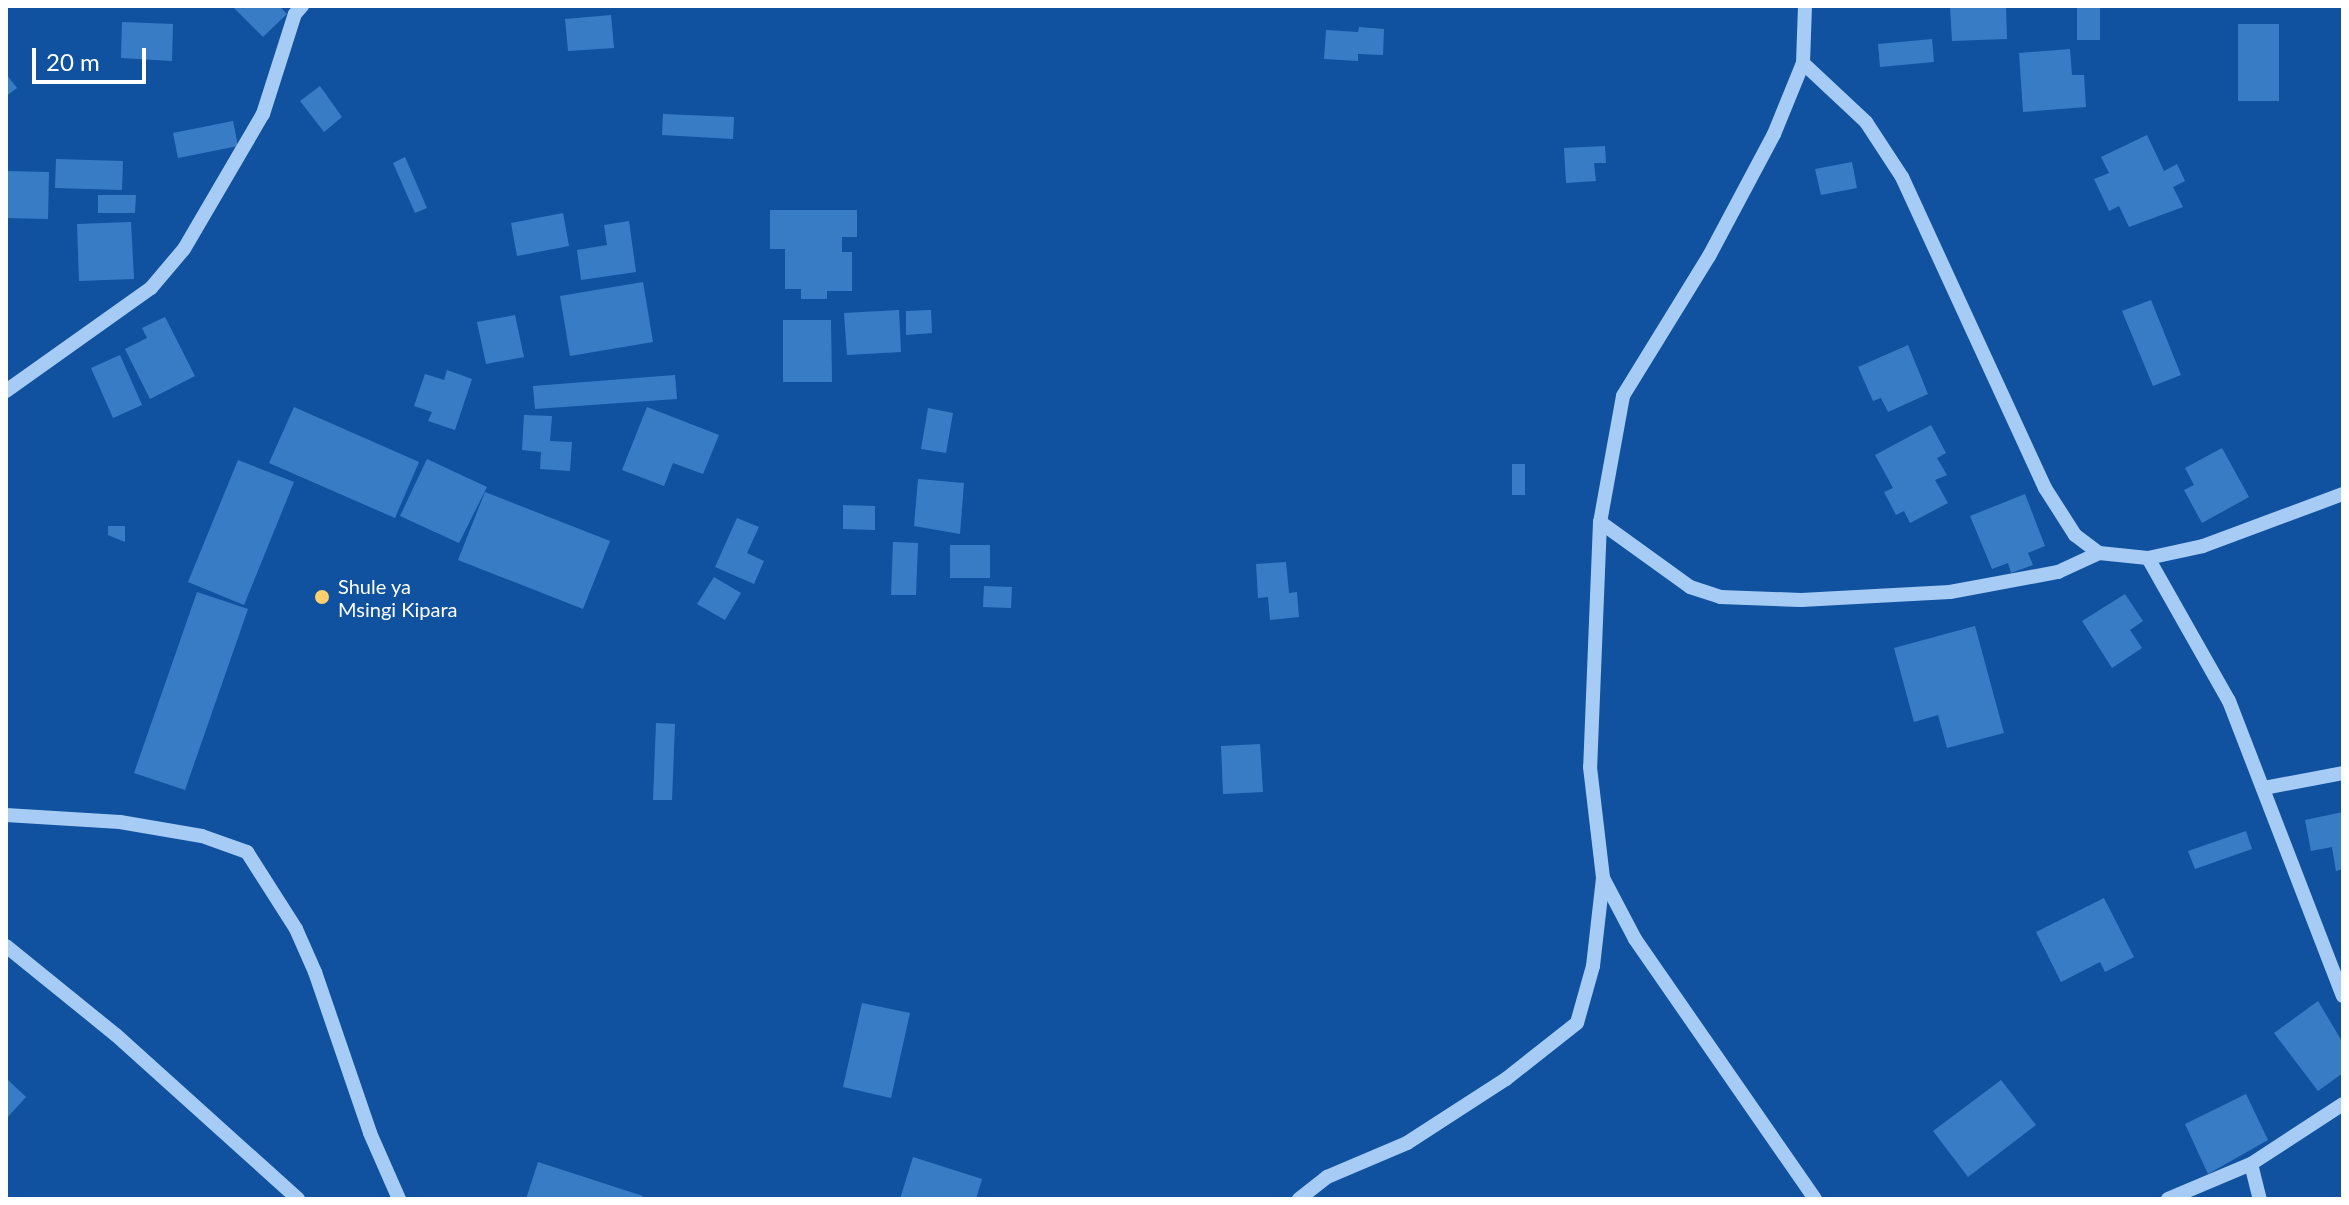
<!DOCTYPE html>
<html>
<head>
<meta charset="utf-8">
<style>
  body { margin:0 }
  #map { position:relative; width:2349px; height:1205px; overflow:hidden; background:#10529f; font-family:Lato,sans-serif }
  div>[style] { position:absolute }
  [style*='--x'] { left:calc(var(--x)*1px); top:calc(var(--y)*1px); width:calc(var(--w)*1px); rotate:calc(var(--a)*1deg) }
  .building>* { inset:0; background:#397cc6 }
  .minor>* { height:14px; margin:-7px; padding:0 7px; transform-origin:7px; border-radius:7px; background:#a6ccf5 }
  .dots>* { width:22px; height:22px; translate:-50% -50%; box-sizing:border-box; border:4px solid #10529f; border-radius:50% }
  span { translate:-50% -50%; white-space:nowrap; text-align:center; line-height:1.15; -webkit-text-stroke:6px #10529f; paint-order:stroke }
  .poi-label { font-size:20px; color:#fff }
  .left { translate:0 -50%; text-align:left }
  .frame { position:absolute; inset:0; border:8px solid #fff; pointer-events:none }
  .scale { position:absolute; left:32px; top:48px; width:114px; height:36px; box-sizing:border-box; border:4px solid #fff; border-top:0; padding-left:10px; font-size:24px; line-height:28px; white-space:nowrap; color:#fff; -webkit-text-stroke:6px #10529f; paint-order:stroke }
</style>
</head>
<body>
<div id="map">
  <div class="building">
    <div style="clip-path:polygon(232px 6px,279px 6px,287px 14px,263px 37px)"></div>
    <div style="clip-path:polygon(1950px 6px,2006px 6px,2007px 39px,1952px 41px)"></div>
    <div style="clip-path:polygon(2077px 6px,2100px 6px,2100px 40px,2077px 40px)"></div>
    <div style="clip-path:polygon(611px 15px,614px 48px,568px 51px,565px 19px)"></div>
    <div style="clip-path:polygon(122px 22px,173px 24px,172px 61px,121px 58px)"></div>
    <div style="clip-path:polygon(2238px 24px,2279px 24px,2279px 101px,2238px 101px)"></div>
    <div style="clip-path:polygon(1359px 27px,1384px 29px,1383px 55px,1358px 54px,1358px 61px,1324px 59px,1326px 30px,1358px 32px)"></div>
    <div style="clip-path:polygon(1932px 39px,1934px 62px,1880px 67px,1878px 44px)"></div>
    <div style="clip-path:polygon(2070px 49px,2072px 75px,2084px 75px,2086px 107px,2023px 112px,2019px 53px)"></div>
    <div style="clip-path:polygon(6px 74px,17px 88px,6px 96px)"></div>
    <div style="clip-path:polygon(320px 86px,342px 117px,324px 132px,300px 101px)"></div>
    <div style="clip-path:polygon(663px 114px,734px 117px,733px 139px,662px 135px)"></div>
    <div style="clip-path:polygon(233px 121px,238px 146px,178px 158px,173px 133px)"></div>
    <div style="clip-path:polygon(2147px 135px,2164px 171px,2177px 164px,2185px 181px,2173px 187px,2183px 207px,2129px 227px,2119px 206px,2109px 211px,2094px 179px,2109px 173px,2101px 157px)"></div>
    <div style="clip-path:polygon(1605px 146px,1606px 163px,1594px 163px,1596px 181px,1566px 183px,1564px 148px)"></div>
    <div style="clip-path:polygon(405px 157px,427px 208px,415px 213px,393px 163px)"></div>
    <div style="clip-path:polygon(56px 159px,123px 161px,122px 190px,55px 188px)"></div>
    <div style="clip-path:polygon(1852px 162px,1857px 188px,1821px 195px,1815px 169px)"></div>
    <div style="clip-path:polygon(6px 171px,49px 172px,48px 219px,6px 218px)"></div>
    <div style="clip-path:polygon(98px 195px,136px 195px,135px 213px,98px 213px)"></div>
    <div style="clip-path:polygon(770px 210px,857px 210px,857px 237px,842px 237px,842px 252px,852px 252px,852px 291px,827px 291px,827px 299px,801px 299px,801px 289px,785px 289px,785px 249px,770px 249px)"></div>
    <div style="clip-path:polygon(563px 213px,569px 246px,517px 256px,511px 223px)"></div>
    <div style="clip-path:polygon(629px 221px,636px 272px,581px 280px,577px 250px,607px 245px,604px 225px)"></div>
    <div style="clip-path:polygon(131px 222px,134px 279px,79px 281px,77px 224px)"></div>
    <div style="clip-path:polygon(643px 282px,653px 342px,570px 356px,560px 296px)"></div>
    <div style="clip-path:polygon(2151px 300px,2181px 375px,2153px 386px,2122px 311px)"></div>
    <div style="clip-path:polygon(899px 310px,901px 352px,847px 355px,844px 313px)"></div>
    <div style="clip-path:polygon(931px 310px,932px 333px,906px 335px,906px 311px)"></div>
    <div style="clip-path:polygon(515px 315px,524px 357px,486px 364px,477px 322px)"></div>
    <div style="clip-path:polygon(165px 317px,195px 376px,150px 399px,125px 349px,147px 338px,142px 328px)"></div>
    <div style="clip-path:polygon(783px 320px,831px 320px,832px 382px,783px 382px)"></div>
    <div style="clip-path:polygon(1908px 345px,1928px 394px,1888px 412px,1881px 398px,1873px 401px,1858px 367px)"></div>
    <div style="clip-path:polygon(120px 355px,142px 405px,113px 418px,91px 368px)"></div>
    <div style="clip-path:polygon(447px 370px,472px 379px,455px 430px,428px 421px,432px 412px,414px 406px,425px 374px,444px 380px)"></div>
    <div style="clip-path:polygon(675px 375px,677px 399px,535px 409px,533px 386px)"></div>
    <div style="clip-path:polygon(294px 407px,419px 462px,395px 518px,269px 463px)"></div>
    <div style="clip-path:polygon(647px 407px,719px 435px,703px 474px,673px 463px,664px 486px,622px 470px)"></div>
    <div style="clip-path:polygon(928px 408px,953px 413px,946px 453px,921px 449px)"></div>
    <div style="clip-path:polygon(524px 415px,552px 416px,550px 441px,572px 442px,570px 471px,540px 469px,541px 452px,522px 450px)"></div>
    <div style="clip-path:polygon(1931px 425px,1946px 453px,1937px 458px,1947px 475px,1935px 480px,1948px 503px,1910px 523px,1904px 511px,1896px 515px,1884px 492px,1893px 488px,1875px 455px)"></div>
    <div style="clip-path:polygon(2222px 448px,2249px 497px,2202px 523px,2184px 490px,2194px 485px,2185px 468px)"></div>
    <div style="clip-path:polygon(427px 459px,487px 487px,459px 543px,400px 516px)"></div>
    <div style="clip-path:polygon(238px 460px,294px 482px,244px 605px,188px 582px)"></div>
    <div style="clip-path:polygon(1512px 464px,1525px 464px,1525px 495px,1512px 495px)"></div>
    <div style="clip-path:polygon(918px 479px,964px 483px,960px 534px,914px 526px)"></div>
    <div style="clip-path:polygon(485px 492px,610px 541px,583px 609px,458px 560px)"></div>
    <div style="clip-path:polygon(2025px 494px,2045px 546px,2028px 553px,2033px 565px,2011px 573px,2008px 563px,1992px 569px,1970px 516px)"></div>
    <div style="clip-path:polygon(843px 505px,875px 506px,875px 530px,843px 529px)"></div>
    <div style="clip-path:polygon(737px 518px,759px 527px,747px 553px,764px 561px,754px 584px,715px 567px)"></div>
    <div style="clip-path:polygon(108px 526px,125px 526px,125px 542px,108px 535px)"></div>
    <div style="clip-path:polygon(893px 542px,918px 543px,916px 595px,891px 595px)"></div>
    <div style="clip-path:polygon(950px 545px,990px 545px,990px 578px,950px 578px)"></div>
    <div style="clip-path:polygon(1286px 562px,1289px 593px,1297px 592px,1299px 617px,1270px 620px,1268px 597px,1258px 598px,1256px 564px)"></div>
    <div style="clip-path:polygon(714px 577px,741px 593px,725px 620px,697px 604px)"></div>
    <div style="clip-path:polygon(984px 586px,1012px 587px,1011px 608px,983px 607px)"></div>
    <div style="clip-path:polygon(197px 592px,248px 609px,185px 790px,134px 773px)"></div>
    <div style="clip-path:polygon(2125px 594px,2143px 621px,2130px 630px,2142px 648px,2112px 668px,2082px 621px)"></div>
    <div style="clip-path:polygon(1975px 626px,2004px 733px,1947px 748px,1938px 715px,1914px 722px,1894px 648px)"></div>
    <div style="clip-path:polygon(656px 723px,675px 724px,672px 800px,653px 800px)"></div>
    <div style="clip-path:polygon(1260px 744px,1263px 792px,1223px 794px,1221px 746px)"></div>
    <div style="clip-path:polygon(2343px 812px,2343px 869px,2336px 871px,2332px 847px,2311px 851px,2305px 820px)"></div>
    <div style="clip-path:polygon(2246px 831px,2252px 849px,2195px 869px,2188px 851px)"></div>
    <div style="clip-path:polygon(2104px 898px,2134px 957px,2105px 972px,2100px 962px,2061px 982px,2036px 932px)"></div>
    <div style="clip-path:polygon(2318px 1001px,2343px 1043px,2343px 1073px,2318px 1091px,2274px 1033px)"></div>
    <div style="clip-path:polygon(862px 1003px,910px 1013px,891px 1098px,843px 1087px)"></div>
    <div style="clip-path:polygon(6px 1078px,26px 1097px,6px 1119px)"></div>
    <div style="clip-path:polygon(2001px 1080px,2036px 1125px,1968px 1177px,1933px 1131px)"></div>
    <div style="clip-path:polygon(2246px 1094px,2268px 1140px,2208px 1174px,2185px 1124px)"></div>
    <div style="clip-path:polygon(913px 1157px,982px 1179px,976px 1199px,900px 1199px)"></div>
    <div style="clip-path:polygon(538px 1162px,643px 1196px,641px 1199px,526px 1199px)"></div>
  </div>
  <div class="minor">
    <div style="--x:1805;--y:6;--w:57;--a:92"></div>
    <div style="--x:1803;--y:63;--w:77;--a:112.2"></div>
    <div style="--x:1774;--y:134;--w:138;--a:118"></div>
    <div style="--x:1709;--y:256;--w:164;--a:121.6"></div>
    <div style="--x:1623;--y:396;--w:128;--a:100.3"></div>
    <div style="--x:1600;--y:522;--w:245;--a:92.3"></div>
    <div style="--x:1590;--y:767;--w:112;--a:83.3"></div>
    <div style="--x:1603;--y:878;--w:69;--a:62.3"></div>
    <div style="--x:1635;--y:939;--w:316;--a:55.3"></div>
    <div style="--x:1803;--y:63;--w:86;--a:43.1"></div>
    <div style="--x:1866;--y:122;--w:66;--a:56.8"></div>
    <div style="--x:1902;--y:177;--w:342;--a:65.3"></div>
    <div style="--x:2045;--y:488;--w:56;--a:57.4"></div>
    <div style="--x:2075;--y:535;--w:30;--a:37"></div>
    <div style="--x:2099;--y:553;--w:49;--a:5.8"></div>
    <div style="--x:2148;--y:558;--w:56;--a:-12.3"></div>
    <div style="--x:2203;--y:546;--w:149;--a:-20.4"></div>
    <div style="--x:6;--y:391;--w:178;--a:-35.4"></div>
    <div style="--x:151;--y:288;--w:51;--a:-49.8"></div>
    <div style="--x:184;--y:249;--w:156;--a:-59.7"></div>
    <div style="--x:263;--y:114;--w:105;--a:-72.3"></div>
    <div style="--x:295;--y:14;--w:11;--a:-49"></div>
    <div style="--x:1600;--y:522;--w:111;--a:35.8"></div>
    <div style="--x:1690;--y:587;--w:32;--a:18"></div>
    <div style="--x:1720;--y:597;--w:81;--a:2.1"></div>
    <div style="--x:1801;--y:600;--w:149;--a:-3.1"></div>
    <div style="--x:1950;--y:592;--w:110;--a:-10.5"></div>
    <div style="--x:2058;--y:572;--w:45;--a:-24.9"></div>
    <div style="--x:2148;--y:558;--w:164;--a:60.5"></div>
    <div style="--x:2229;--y:701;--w:316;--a:68.9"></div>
    <div style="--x:2264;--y:788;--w:80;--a:-10.8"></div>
    <div style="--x:6;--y:815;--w:114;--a:3.5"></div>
    <div style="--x:120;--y:822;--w:83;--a:9.7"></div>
    <div style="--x:202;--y:836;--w:48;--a:19.6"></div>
    <div style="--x:247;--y:852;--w:91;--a:57.5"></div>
    <div style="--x:296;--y:929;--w:47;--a:66.2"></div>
    <div style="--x:315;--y:972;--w:170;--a:71.1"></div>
    <div style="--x:370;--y:1133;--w:72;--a:66.3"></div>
    <div style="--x:6;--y:946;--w:141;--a:39"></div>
    <div style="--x:116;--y:1035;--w:245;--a:42"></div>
    <div style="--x:2251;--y:1164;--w:36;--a:76"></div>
    <div style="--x:1299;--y:1199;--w:36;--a:-38"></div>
    <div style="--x:1327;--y:1177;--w:87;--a:-23"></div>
    <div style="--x:1407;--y:1143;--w:118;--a:-32.9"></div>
    <div style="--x:1506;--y:1079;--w:90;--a:-38.3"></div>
    <div style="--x:1577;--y:1023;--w:59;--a:-74.3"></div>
    <div style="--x:1593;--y:966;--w:89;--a:-83.5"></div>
    <div style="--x:2168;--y:1199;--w:90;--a:-22.9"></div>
    <div style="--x:2251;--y:1164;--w:110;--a:-33.1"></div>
  </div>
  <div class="dots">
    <div style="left:322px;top:597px;background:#ffd06b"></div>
  </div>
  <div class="poi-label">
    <span class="left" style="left:338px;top:598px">Shule ya<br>Msingi Kipara</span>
  </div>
  <div class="frame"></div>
  <div class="scale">20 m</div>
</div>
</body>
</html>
